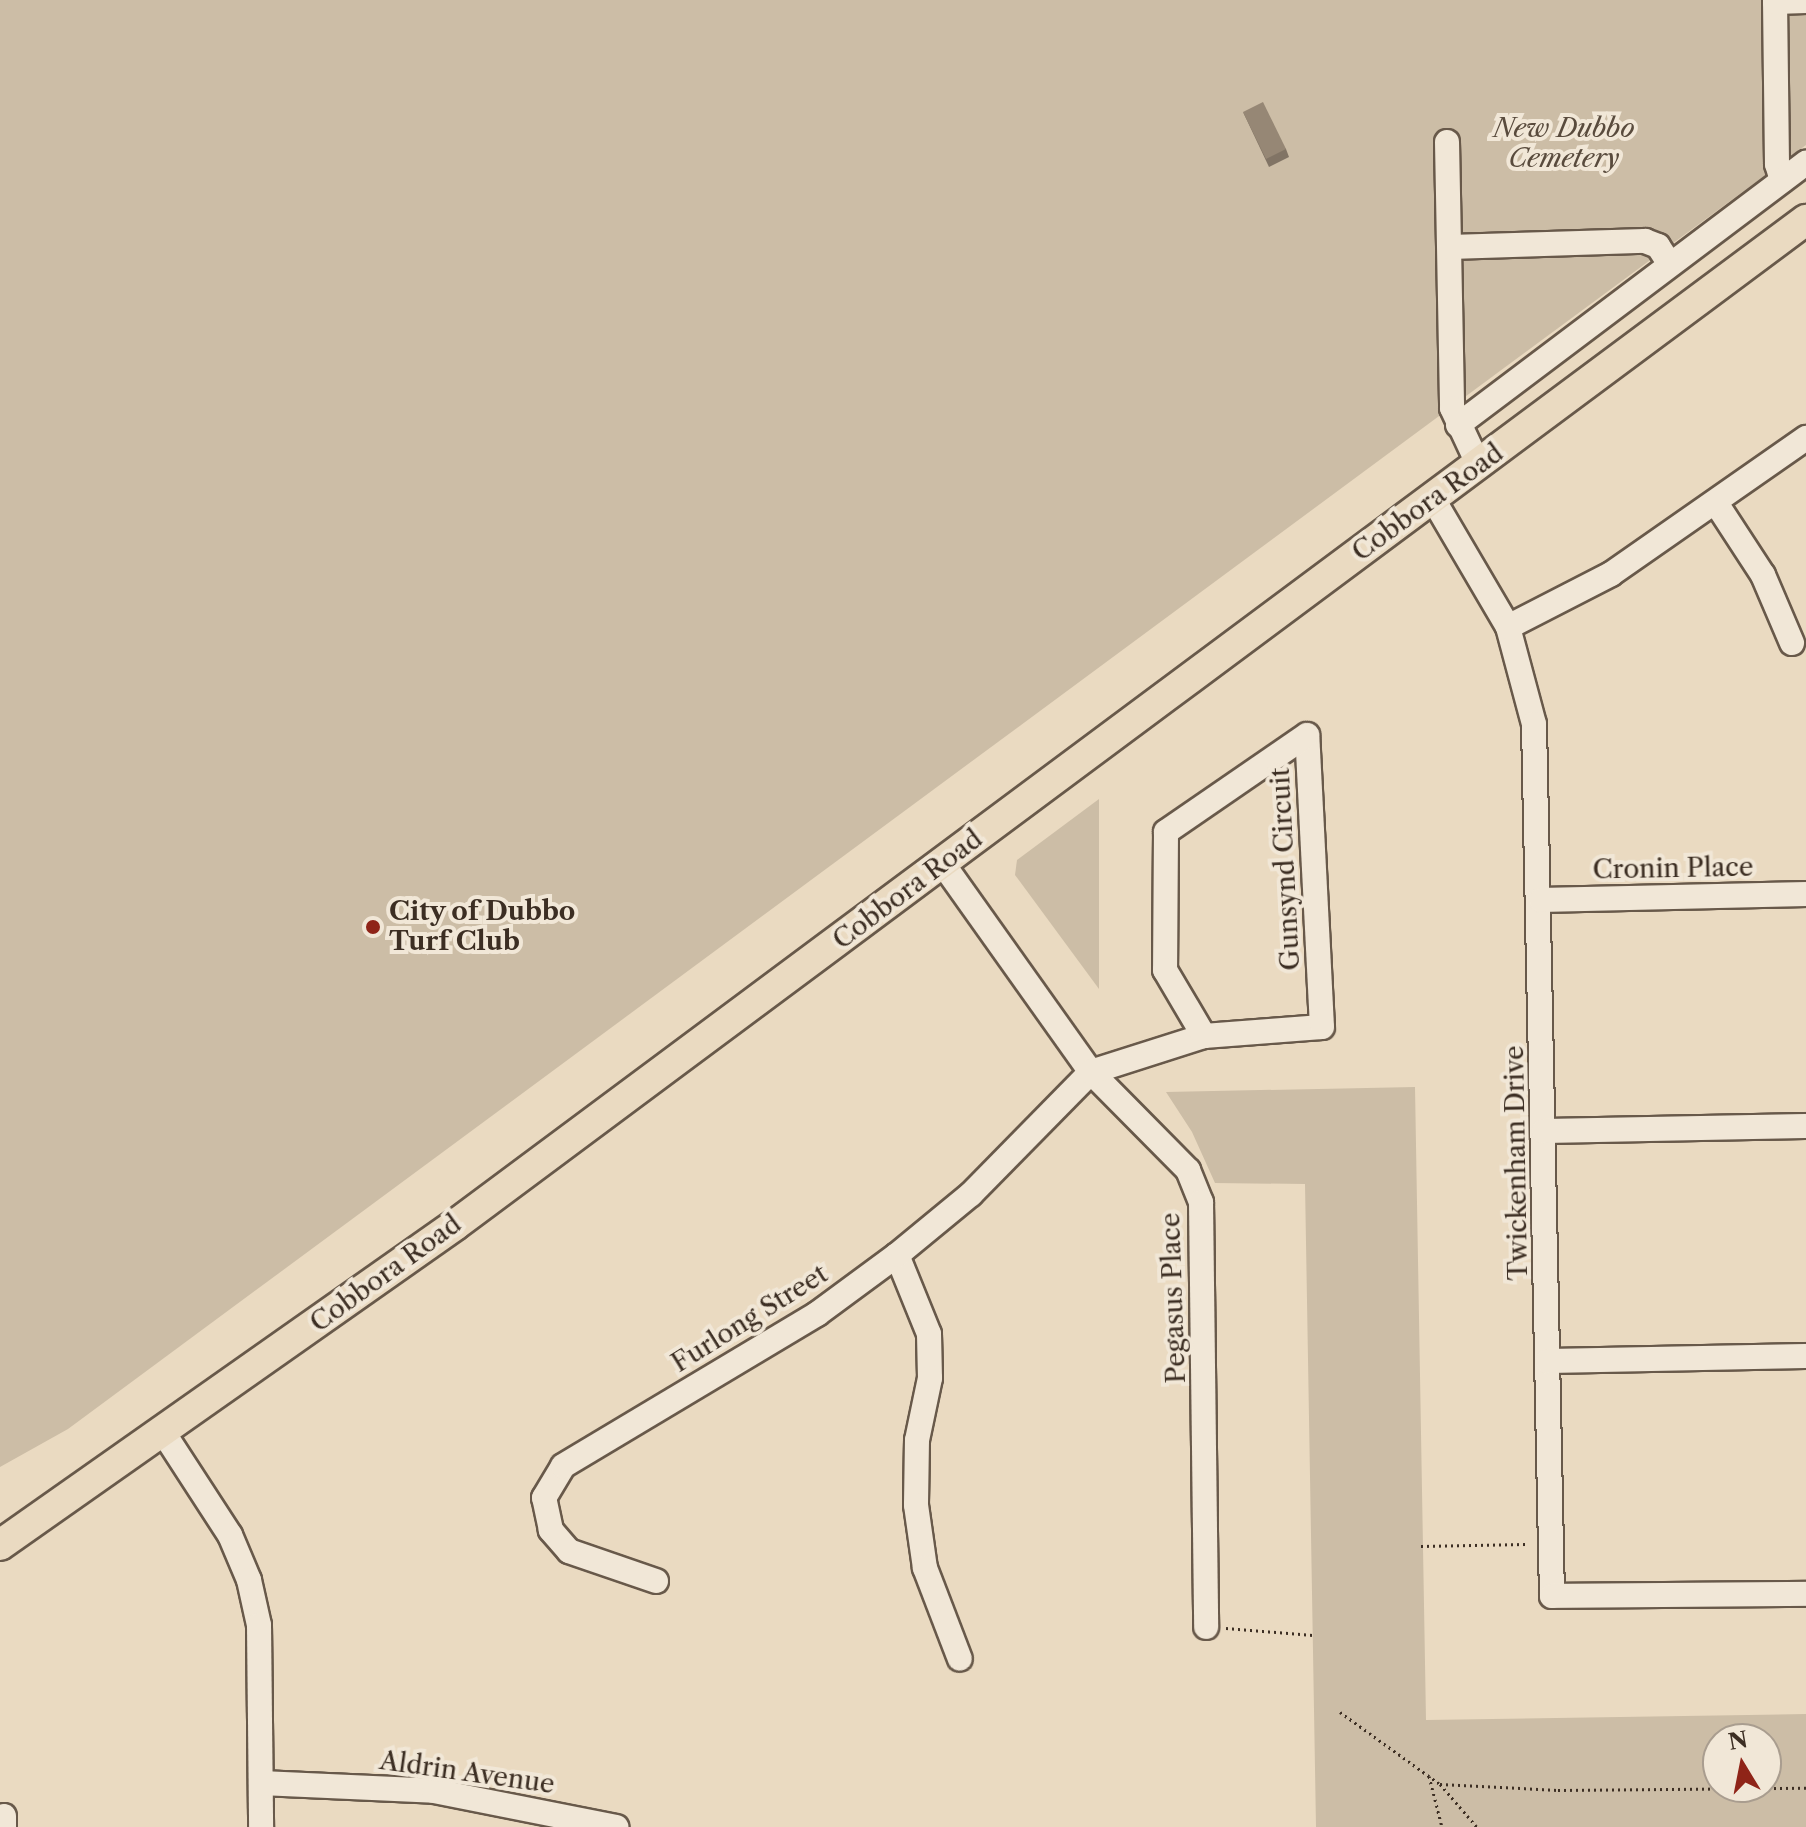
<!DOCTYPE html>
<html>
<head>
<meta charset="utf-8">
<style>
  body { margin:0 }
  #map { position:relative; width:1806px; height:1827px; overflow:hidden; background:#eadac1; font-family:"Libre Caslon Text",serif }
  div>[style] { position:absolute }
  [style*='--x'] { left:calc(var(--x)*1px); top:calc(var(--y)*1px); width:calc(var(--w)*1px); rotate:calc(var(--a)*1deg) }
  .green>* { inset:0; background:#ccbda6 }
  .path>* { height:3px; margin-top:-1.5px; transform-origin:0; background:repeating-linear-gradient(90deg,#3c2e23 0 2px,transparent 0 6px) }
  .roads { filter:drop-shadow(2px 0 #68594a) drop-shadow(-2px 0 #68594a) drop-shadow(0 2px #68594a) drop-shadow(0 -2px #68594a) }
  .minor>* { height:24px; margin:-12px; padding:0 12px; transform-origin:12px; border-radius:12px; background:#f1e7d7 }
  .major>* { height:30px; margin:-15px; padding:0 15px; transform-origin:15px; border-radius:15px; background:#eadac1 }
  .wall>* { inset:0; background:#817465 }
  .building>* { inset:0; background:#968775 }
  .dots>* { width:22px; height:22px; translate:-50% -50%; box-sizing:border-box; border:4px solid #f1e7d7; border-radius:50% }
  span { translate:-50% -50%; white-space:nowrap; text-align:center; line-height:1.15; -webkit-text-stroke:8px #f1e7d7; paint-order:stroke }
  .park-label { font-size:26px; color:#594b3d; font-style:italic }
  .street-label { font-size:26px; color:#3c2e23 }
  .poi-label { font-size:26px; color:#3c2e23; font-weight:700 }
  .left { translate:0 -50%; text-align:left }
  .north { position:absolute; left:1702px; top:1723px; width:80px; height:80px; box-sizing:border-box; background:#f1e7d7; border:2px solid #a99d8f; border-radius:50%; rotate:350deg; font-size:22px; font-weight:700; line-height:32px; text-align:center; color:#3c2e23 }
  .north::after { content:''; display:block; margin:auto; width:28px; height:36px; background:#8f2418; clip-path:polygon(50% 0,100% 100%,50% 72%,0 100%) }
</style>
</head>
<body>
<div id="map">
  <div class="green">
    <div style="clip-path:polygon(0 0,1806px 0,1806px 145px,68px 1429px,0 1467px)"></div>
    <div style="clip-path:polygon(1099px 799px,1099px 989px,1015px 875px,1017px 860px)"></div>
    <div style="clip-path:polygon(evenodd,1415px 1087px,1426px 1720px,1806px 1714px,1806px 1827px,1316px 1827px,1305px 1184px,1215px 1183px,1192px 1132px,1166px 1092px,1415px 1087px,1718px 1739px,1766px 1739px,1766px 1787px,1718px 1787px,1718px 1739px)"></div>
  </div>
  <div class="path">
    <div style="--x:1421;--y:1546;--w:108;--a:-1.1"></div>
    <div style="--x:1226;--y:1628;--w:87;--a:4.6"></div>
    <div style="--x:1340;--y:1712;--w:123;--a:35.8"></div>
    <div style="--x:1440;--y:1784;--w:57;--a:49.3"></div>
    <div style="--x:1429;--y:1776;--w:53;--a:75.7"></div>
    <div style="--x:1440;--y:1784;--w:118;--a:2.9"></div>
    <div style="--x:1558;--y:1790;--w:248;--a:-0.5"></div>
  </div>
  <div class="roads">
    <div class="minor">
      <div style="--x:1775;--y:0;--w:164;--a:89.3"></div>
      <div style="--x:1777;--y:164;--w:17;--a:73"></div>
      <div style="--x:1775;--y:2;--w:31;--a:-2"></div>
      <div style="--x:1447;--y:142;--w:266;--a:88.9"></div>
      <div style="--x:1452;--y:408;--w:64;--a:65"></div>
      <div style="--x:1450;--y:247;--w:195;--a:-1.8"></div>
      <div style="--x:1645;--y:241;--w:14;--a:21"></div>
      <div style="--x:1658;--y:246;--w:20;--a:57"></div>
      <div style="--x:1458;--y:425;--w:436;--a:-37"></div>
      <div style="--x:1433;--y:499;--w:148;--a:59.6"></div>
      <div style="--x:1508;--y:627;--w:100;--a:75"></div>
      <div style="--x:1534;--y:724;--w:872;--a:88.82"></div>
      <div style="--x:1552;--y:1596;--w:254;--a:-0.5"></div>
      <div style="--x:1716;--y:503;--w:86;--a:56.9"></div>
      <div style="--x:1763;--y:575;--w:74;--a:66.9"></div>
      <div style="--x:1508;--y:627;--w:116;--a:-27.2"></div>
      <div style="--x:1611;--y:574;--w:238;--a:-34.9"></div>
      <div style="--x:943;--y:864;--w:255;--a:54.6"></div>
      <div style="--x:1091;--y:1072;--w:138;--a:45.3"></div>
      <div style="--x:1188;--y:1170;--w:35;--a:68"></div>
      <div style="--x:1201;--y:1202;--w:425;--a:89.3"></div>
      <div style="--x:1541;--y:900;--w:265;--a:-1.3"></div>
      <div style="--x:1544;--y:1131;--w:262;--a:-1.1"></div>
      <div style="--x:897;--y:1255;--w:85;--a:67.9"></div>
      <div style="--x:929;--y:1334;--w:44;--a:88.7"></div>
      <div style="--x:930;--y:1378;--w:63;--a:101.8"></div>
      <div style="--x:917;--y:1440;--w:65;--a:90.9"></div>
      <div style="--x:916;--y:1505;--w:64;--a:81.9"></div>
      <div style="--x:925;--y:1568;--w:97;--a:69"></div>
      <div style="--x:1548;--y:1361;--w:258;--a:-1.1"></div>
      <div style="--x:163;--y:1432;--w:123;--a:57"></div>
      <div style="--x:230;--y:1535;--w:49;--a:67.1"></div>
      <div style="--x:249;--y:1580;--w:46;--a:77.5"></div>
      <div style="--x:259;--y:1625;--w:202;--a:89.4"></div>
      <div style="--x:656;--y:1581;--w:92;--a:-161"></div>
      <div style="--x:569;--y:1551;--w:28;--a:-131"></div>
      <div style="--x:551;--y:1530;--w:33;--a:-102"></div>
      <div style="--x:544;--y:1498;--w:37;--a:-59"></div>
      <div style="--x:563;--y:1466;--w:296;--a:-30.9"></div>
      <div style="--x:817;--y:1314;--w:99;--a:-36.4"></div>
      <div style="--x:897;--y:1255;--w:96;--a:-39.5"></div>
      <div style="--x:971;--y:1194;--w:171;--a:-45.5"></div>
      <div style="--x:1091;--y:1072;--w:119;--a:-17.7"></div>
      <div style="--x:1204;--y:1036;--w:118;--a:-4.4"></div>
      <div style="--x:1322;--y:1027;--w:292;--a:-92.9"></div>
      <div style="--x:1307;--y:735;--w:171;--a:145.5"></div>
      <div style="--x:1166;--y:832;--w:138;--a:90.4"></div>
      <div style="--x:1165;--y:970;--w:77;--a:59.4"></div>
      <div style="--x:261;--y:1783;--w:173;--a:2.6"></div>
      <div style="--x:434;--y:1791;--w:186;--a:11.2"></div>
      <div style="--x:4;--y:1816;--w:11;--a:90"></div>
    </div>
    <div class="major">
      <div style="--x:0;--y:1545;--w:556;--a:-35.12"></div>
      <div style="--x:455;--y:1225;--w:1684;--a:-36.65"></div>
    </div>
  </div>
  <div class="wall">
    <div style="clip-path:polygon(1243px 112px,1286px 149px,1289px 157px,1269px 167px)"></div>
  </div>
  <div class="building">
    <div style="clip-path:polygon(1263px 102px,1286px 149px,1266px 159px,1243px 112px)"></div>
  </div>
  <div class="dots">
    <div style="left:373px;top:927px;background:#8f2418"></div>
  </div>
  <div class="park-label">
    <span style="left:1564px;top:144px">New Dubbo<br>Cemetery</span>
  </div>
  <div class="street-label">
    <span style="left:1428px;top:503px;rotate:-36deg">Cobbora Road</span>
    <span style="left:1286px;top:869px;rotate:-93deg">Gunsynd Circuit</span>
    <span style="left:1673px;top:869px;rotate:-1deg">Cronin Place</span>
    <span style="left:908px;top:890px;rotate:-37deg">Cobbora Road</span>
    <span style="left:1517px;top:1163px;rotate:-91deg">Twickenham Drive</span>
    <span style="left:386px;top:1274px;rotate:-36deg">Cobbora Road</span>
    <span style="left:1174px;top:1298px;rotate:-92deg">Pegasus Place</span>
    <span style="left:750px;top:1319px;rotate:-32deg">Furlong Street</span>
    <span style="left:467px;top:1773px;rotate:8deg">Aldrin Avenue</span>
  </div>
  <div class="poi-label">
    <span class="left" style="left:389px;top:927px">City of Dubbo<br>Turf Club</span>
  </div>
  <div class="north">N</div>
</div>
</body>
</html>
